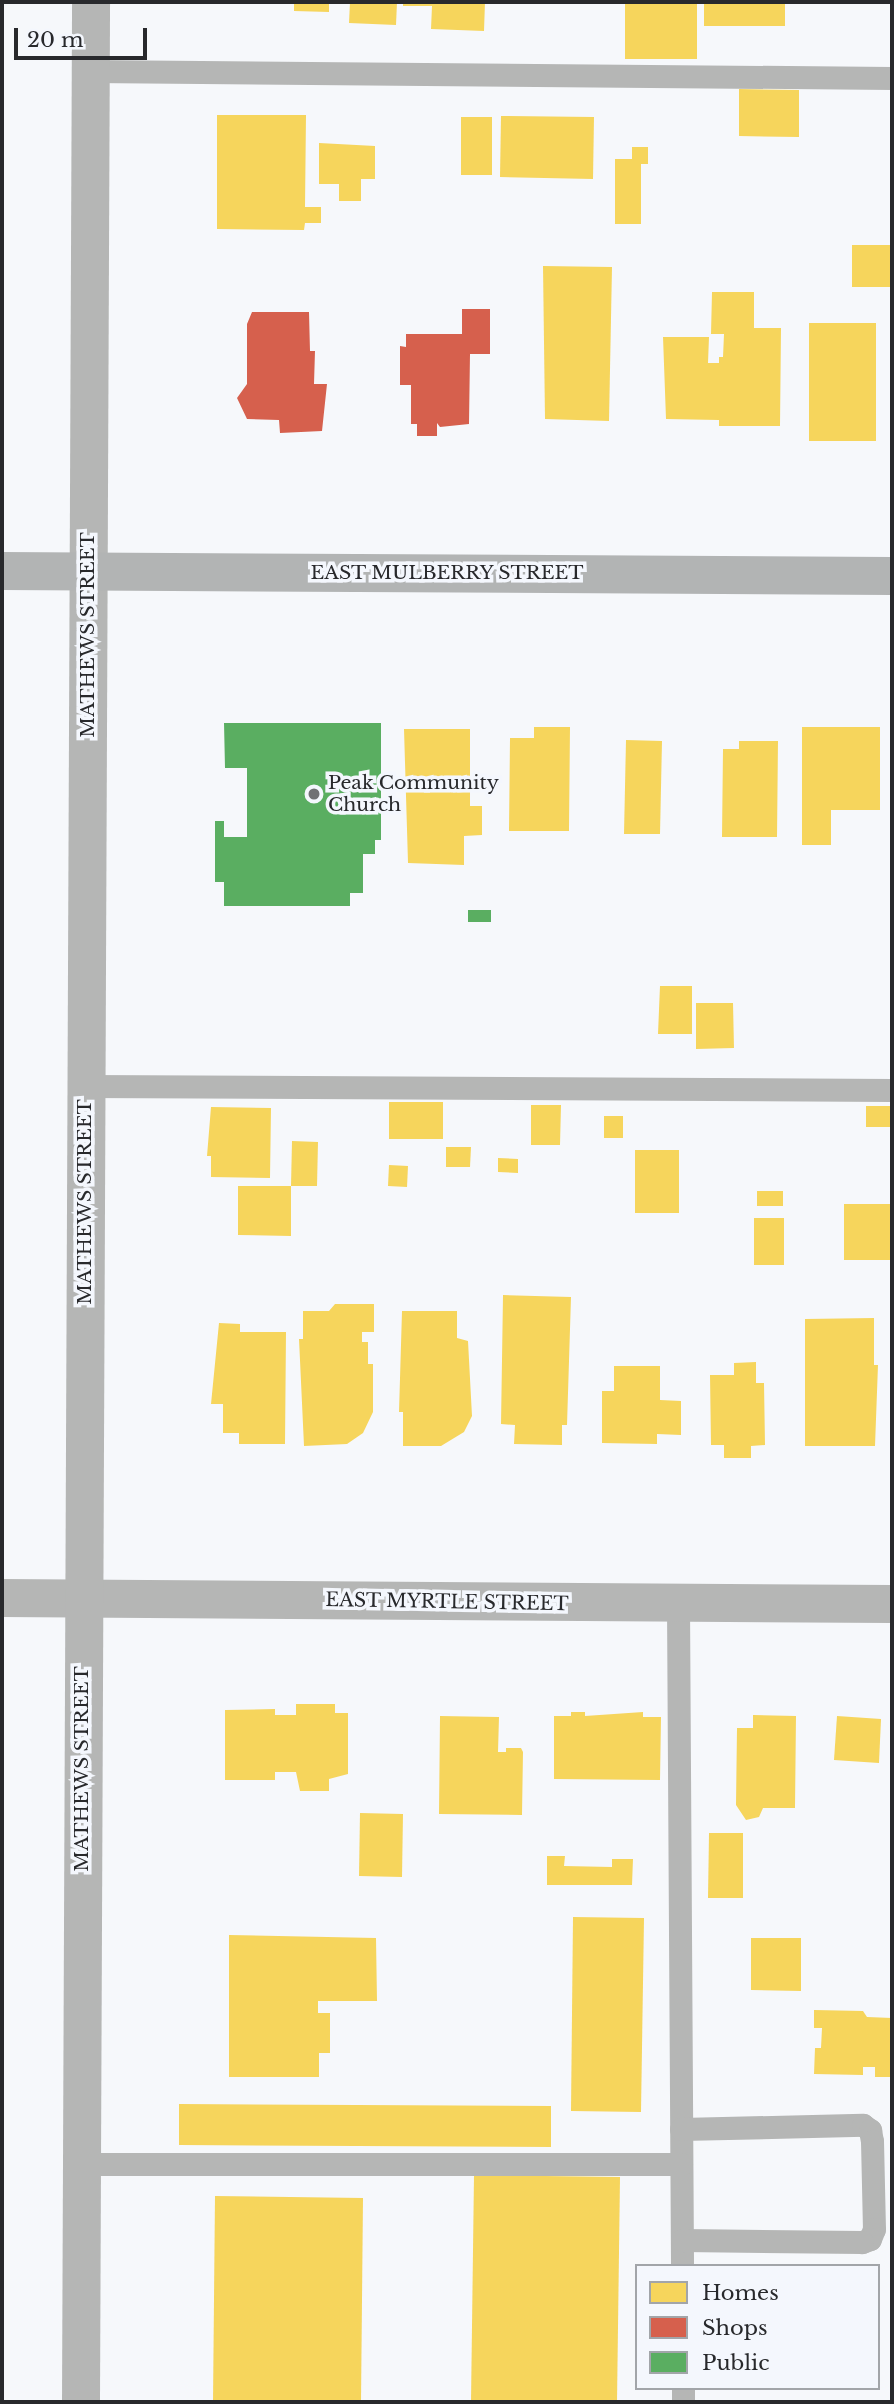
<!DOCTYPE html>
<html>
<head>
<meta charset="utf-8">
<style>
  body { margin:0 }
  #map { position:relative; width:894px; height:2404px; overflow:hidden; background:#f6f8fb; font-family:"Libre Baskerville",serif }
  div>[style] { position:absolute }
  [style*='--x'] { left:calc(var(--x)*1px); top:calc(var(--y)*1px); width:calc(var(--w)*1px); rotate:calc(var(--a)*1deg) }
  .homes>* { inset:0; background:#f6d55c }
  .shops>* { inset:0; background:#d6604d }
  .public>* { inset:0; background:#5aae61 }
  .lane>* { height:23px; margin:-11.5px; padding:0 11.5px; transform-origin:11.5px; border-radius:11.5px; background:#b5b6b5 }
  .street>* { height:38px; margin:-19px; padding:0 19px; transform-origin:19px; border-radius:19px; background:#b5b6b5 }
  .highway>* { height:38px; margin:-19px; padding:0 19px; transform-origin:19px; border-radius:19px; background:#b2b4b4 }
  .dots>* { width:19px; height:19px; translate:-50% -50%; box-sizing:border-box; border:4px solid #f4f7fd; border-radius:50% }
  span { translate:-50% -50%; white-space:nowrap; text-align:center; line-height:1.15; -webkit-text-stroke:7px #f4f7fd; paint-order:stroke }
  .street-label { font-size:19px; color:#28292c }
  .poi-label { font-size:19px; color:#28292c }
  .left { translate:0 -50%; text-align:left }
  .frame { position:absolute; inset:0; border:4px solid #28292c; pointer-events:none }
  .legend { position:absolute; left:635px; top:2264px; width:245px; height:126px; box-sizing:border-box; background:#f4f7fd; border:2px solid #a2a5a9; margin:0; padding:9px 12px; list-style:none; font-size:21px; color:#28292c }
  .legend li { display:flex; align-items:center; gap:14px; height:35px }
  .legend b { width:35px; border:2px solid #a2a5a9 }
  .scale { position:absolute; left:14px; top:28px; width:133px; height:32px; box-sizing:border-box; border:4px solid #28292c; border-top:0; padding-left:9px; font-size:21px; line-height:24px; white-space:nowrap; color:#28292c; -webkit-text-stroke:5px #f4f7fd; paint-order:stroke }
</style>
</head>
<body>
<div id="map">
  <div class="homes">
    <div style="clip-path:polygon(294px 2px,329px 2px,329px 12px,294px 11px)"></div>
    <div style="clip-path:polygon(350px 2px,397px 2px,396px 25px,349px 23px)"></div>
    <div style="clip-path:polygon(403px 2px,485px 2px,484px 31px,431px 29px,432px 6px,403px 6px)"></div>
    <div style="clip-path:polygon(625px 2px,697px 2px,697px 59px,625px 59px)"></div>
    <div style="clip-path:polygon(704px 2px,785px 2px,785px 26px,704px 26px)"></div>
    <div style="clip-path:polygon(739px 89px,799px 90px,799px 137px,739px 136px)"></div>
    <div style="clip-path:polygon(217px 115px,306px 115px,305px 207px,321px 207px,321px 223px,305px 223px,304px 230px,217px 229px)"></div>
    <div style="clip-path:polygon(501px 116px,594px 117px,593px 179px,500px 177px)"></div>
    <div style="clip-path:polygon(461px 117px,492px 117px,492px 175px,461px 175px)"></div>
    <div style="clip-path:polygon(319px 143px,375px 146px,375px 179px,361px 179px,361px 201px,339px 201px,339px 184px,319px 184px)"></div>
    <div style="clip-path:polygon(632px 147px,648px 147px,648px 164px,641px 164px,641px 224px,615px 224px,615px 159px,632px 159px)"></div>
    <div style="clip-path:polygon(852px 245px,892px 245px,892px 287px,852px 287px)"></div>
    <div style="clip-path:polygon(543px 266px,612px 267px,609px 421px,545px 419px)"></div>
    <div style="clip-path:polygon(712px 292px,754px 292px,754px 328px,781px 328px,780px 426px,719px 426px,719px 420px,666px 419px,663px 337px,709px 337px,708px 363px,719px 363px,719px 357px,723px 357px,724px 334px,711px 334px)"></div>
    <div style="clip-path:polygon(809px 323px,876px 323px,876px 441px,809px 441px)"></div>
    <div style="clip-path:polygon(534px 727px,570px 727px,569px 831px,509px 831px,510px 738px,534px 738px)"></div>
    <div style="clip-path:polygon(802px 727px,880px 727px,880px 810px,831px 810px,831px 845px,802px 845px)"></div>
    <div style="clip-path:polygon(404px 729px,470px 729px,470px 806px,482px 806px,482px 835px,464px 836px,464px 865px,408px 863px)"></div>
    <div style="clip-path:polygon(626px 740px,662px 741px,660px 834px,624px 834px)"></div>
    <div style="clip-path:polygon(739px 741px,778px 741px,777px 837px,722px 837px,723px 749px,739px 749px)"></div>
    <div style="clip-path:polygon(660px 986px,692px 986px,692px 1034px,658px 1034px)"></div>
    <div style="clip-path:polygon(696px 1003px,733px 1003px,734px 1048px,696px 1049px)"></div>
    <div style="clip-path:polygon(389px 1102px,443px 1102px,443px 1139px,389px 1139px)"></div>
    <div style="clip-path:polygon(531px 1105px,561px 1105px,560px 1145px,531px 1145px)"></div>
    <div style="clip-path:polygon(866px 1106px,892px 1106px,892px 1127px,866px 1127px)"></div>
    <div style="clip-path:polygon(211px 1107px,271px 1108px,270px 1178px,211px 1177px,211px 1156px,207px 1156px)"></div>
    <div style="clip-path:polygon(604px 1116px,623px 1116px,623px 1138px,604px 1138px)"></div>
    <div style="clip-path:polygon(292px 1141px,318px 1142px,317px 1186px,291px 1186px)"></div>
    <div style="clip-path:polygon(446px 1147px,471px 1147px,470px 1167px,446px 1167px)"></div>
    <div style="clip-path:polygon(635px 1150px,679px 1150px,679px 1213px,635px 1213px)"></div>
    <div style="clip-path:polygon(498px 1158px,518px 1159px,518px 1173px,498px 1172px)"></div>
    <div style="clip-path:polygon(389px 1165px,408px 1166px,407px 1187px,388px 1186px)"></div>
    <div style="clip-path:polygon(238px 1186px,291px 1186px,291px 1236px,238px 1235px)"></div>
    <div style="clip-path:polygon(757px 1191px,783px 1191px,783px 1206px,757px 1206px)"></div>
    <div style="clip-path:polygon(844px 1204px,892px 1204px,892px 1260px,844px 1260px)"></div>
    <div style="clip-path:polygon(754px 1218px,784px 1218px,784px 1265px,754px 1265px)"></div>
    <div style="clip-path:polygon(503px 1295px,571px 1297px,567px 1425px,562px 1425px,562px 1445px,514px 1444px,515px 1425px,501px 1424px)"></div>
    <div style="clip-path:polygon(335px 1304px,374px 1304px,374px 1332px,362px 1332px,362px 1342px,368px 1342px,368px 1364px,373px 1364px,373px 1412px,363px 1433px,347px 1444px,304px 1446px,299px 1339px,303px 1339px,303px 1311px,329px 1311px)"></div>
    <div style="clip-path:polygon(402px 1311px,457px 1311px,457px 1338px,468px 1341px,472px 1416px,464px 1432px,441px 1446px,403px 1446px,403px 1412px,399px 1412px)"></div>
    <div style="clip-path:polygon(874px 1318px,874px 1365px,878px 1365px,875px 1446px,805px 1446px,805px 1319px)"></div>
    <div style="clip-path:polygon(219px 1323px,240px 1324px,240px 1332px,286px 1332px,285px 1444px,239px 1444px,239px 1433px,223px 1433px,223px 1404px,211px 1404px)"></div>
    <div style="clip-path:polygon(756px 1362px,756px 1383px,764px 1383px,765px 1445px,751px 1446px,751px 1458px,724px 1458px,724px 1445px,711px 1445px,710px 1375px,734px 1375px,734px 1363px)"></div>
    <div style="clip-path:polygon(614px 1366px,660px 1366px,660px 1400px,681px 1401px,681px 1435px,657px 1434px,657px 1444px,602px 1443px,602px 1391px,614px 1391px)"></div>
    <div style="clip-path:polygon(296px 1704px,335px 1704px,335px 1713px,348px 1713px,348px 1774px,329px 1779px,329px 1791px,300px 1791px,296px 1772px,275px 1772px,275px 1780px,225px 1780px,225px 1710px,275px 1709px,275px 1715px,296px 1715px)"></div>
    <div style="clip-path:polygon(571px 1712px,585px 1712px,585px 1716px,643px 1712px,643px 1717px,661px 1717px,660px 1780px,554px 1779px,554px 1716px,571px 1716px)"></div>
    <div style="clip-path:polygon(753px 1715px,796px 1716px,795px 1808px,763px 1808px,759px 1817px,746px 1820px,736px 1805px,737px 1728px,753px 1728px)"></div>
    <div style="clip-path:polygon(440px 1716px,499px 1717px,498px 1752px,506px 1752px,506px 1748px,521px 1748px,523px 1752px,522px 1815px,439px 1814px)"></div>
    <div style="clip-path:polygon(837px 1716px,881px 1719px,879px 1763px,834px 1760px)"></div>
    <div style="clip-path:polygon(360px 1813px,403px 1814px,402px 1877px,359px 1876px)"></div>
    <div style="clip-path:polygon(709px 1833px,743px 1833px,743px 1898px,708px 1898px)"></div>
    <div style="clip-path:polygon(547px 1856px,565px 1856px,564px 1866px,612px 1867px,612px 1859px,633px 1859px,632px 1885px,547px 1885px)"></div>
    <div style="clip-path:polygon(573px 1917px,644px 1918px,641px 2112px,571px 2111px)"></div>
    <div style="clip-path:polygon(229px 1935px,376px 1938px,377px 2001px,318px 2001px,318px 2013px,330px 2013px,330px 2053px,319px 2053px,319px 2077px,229px 2077px)"></div>
    <div style="clip-path:polygon(751px 1938px,801px 1938px,801px 1991px,751px 1990px)"></div>
    <div style="clip-path:polygon(814px 2010px,863px 2011px,867px 2017px,892px 2018px,892px 2077px,875px 2077px,875px 2067px,863px 2067px,863px 2075px,814px 2074px,815px 2048px,821px 2048px,822px 2028px,814px 2028px)"></div>
    <div style="clip-path:polygon(179px 2104px,551px 2106px,551px 2147px,179px 2145px)"></div>
    <div style="clip-path:polygon(474px 2175px,620px 2177px,617px 2402px,471px 2402px)"></div>
    <div style="clip-path:polygon(215px 2196px,363px 2198px,361px 2402px,213px 2402px)"></div>
  </div>
  <div class="shops">
    <div style="clip-path:polygon(462px 309px,490px 309px,490px 354px,470px 354px,469px 424px,440px 427px,437px 423px,437px 436px,417px 436px,417px 424px,411px 424px,411px 385px,400px 385px,400px 346px,406px 347px,406px 334px,462px 334px)"></div>
    <div style="clip-path:polygon(252px 312px,309px 312px,310px 351px,315px 351px,314px 384px,327px 384px,322px 431px,280px 433px,279px 420px,247px 419px,237px 398px,247px 384px,247px 324px)"></div>
  </div>
  <div class="public">
    <div style="clip-path:polygon(224px 723px,381px 723px,381px 840px,375px 840px,375px 854px,363px 854px,363px 893px,350px 893px,350px 906px,224px 906px,224px 882px,215px 882px,215px 821px,224px 821px,224px 837px,247px 837px,247px 768px,225px 768px)"></div>
    <div style="clip-path:polygon(468px 910px,491px 910px,491px 922px,468px 922px)"></div>
  </div>
  <div class="lane">
    <div style="--x:90;--y:71;--w:802;--a:0.5"></div>
    <div style="--x:85;--y:1086;--w:807;--a:0.28"></div>
    <div style="--x:678;--y:1605;--w:661;--a:89.65"></div>
    <div style="--x:681;--y:2129;--w:182;--a:-1.3"></div>
    <div style="--x:863;--y:2125;--w:9;--a:36"></div>
    <div style="--x:870;--y:2130;--w:11;--a:80"></div>
    <div style="--x:872;--y:2141;--w:88;--a:88.7"></div>
    <div style="--x:874;--y:2229;--w:11;--a:112"></div>
    <div style="--x:870;--y:2239;--w:9;--a:159"></div>
    <div style="--x:862;--y:2242;--w:180;--a:-179.4"></div>
    <div style="--x:83;--y:2164;--w:598;--a:0"></div>
    <div style="--x:683;--y:2388;--w:14;--a:90"></div>
  </div>
  <div class="street">
    <div style="--x:2;--y:1598;--w:890;--a:0.39"></div>
    <div style="--x:81;--y:2402;--w:2400;--a:-89.76"></div>
  </div>
  <div class="highway">
    <div style="--x:2;--y:571;--w:890;--a:0.32"></div>
  </div>
  <div class="dots">
    <div style="left:314px;top:794px;background:#707174"></div>
  </div>
  <div class="street-label">
    <span style="left:447px;top:573px">EAST MULBERRY STREET</span>
    <span style="left:88px;top:635px;rotate:-90deg">MATHEWS STREET</span>
    <span style="left:85px;top:1202px;rotate:-90deg">MATHEWS STREET</span>
    <span style="left:447px;top:1602px;rotate:1deg">EAST MYRTLE STREET</span>
    <span style="left:82px;top:1769px;rotate:-90deg">MATHEWS STREET</span>
  </div>
  <div class="poi-label">
    <span class="left" style="left:328px;top:794px">Peak Community<br>Church</span>
  </div>
  <div class="frame"></div>
  <ul class="legend">
  <li><b style="height:19px;background:#f6d55c"></b>Homes</li>
  <li><b style="height:19px;background:#d6604d"></b>Shops</li>
  <li><b style="height:19px;background:#5aae61"></b>Public</li>
  </ul>
  <div class="scale">20 m</div>
</div>
</body>
</html>
